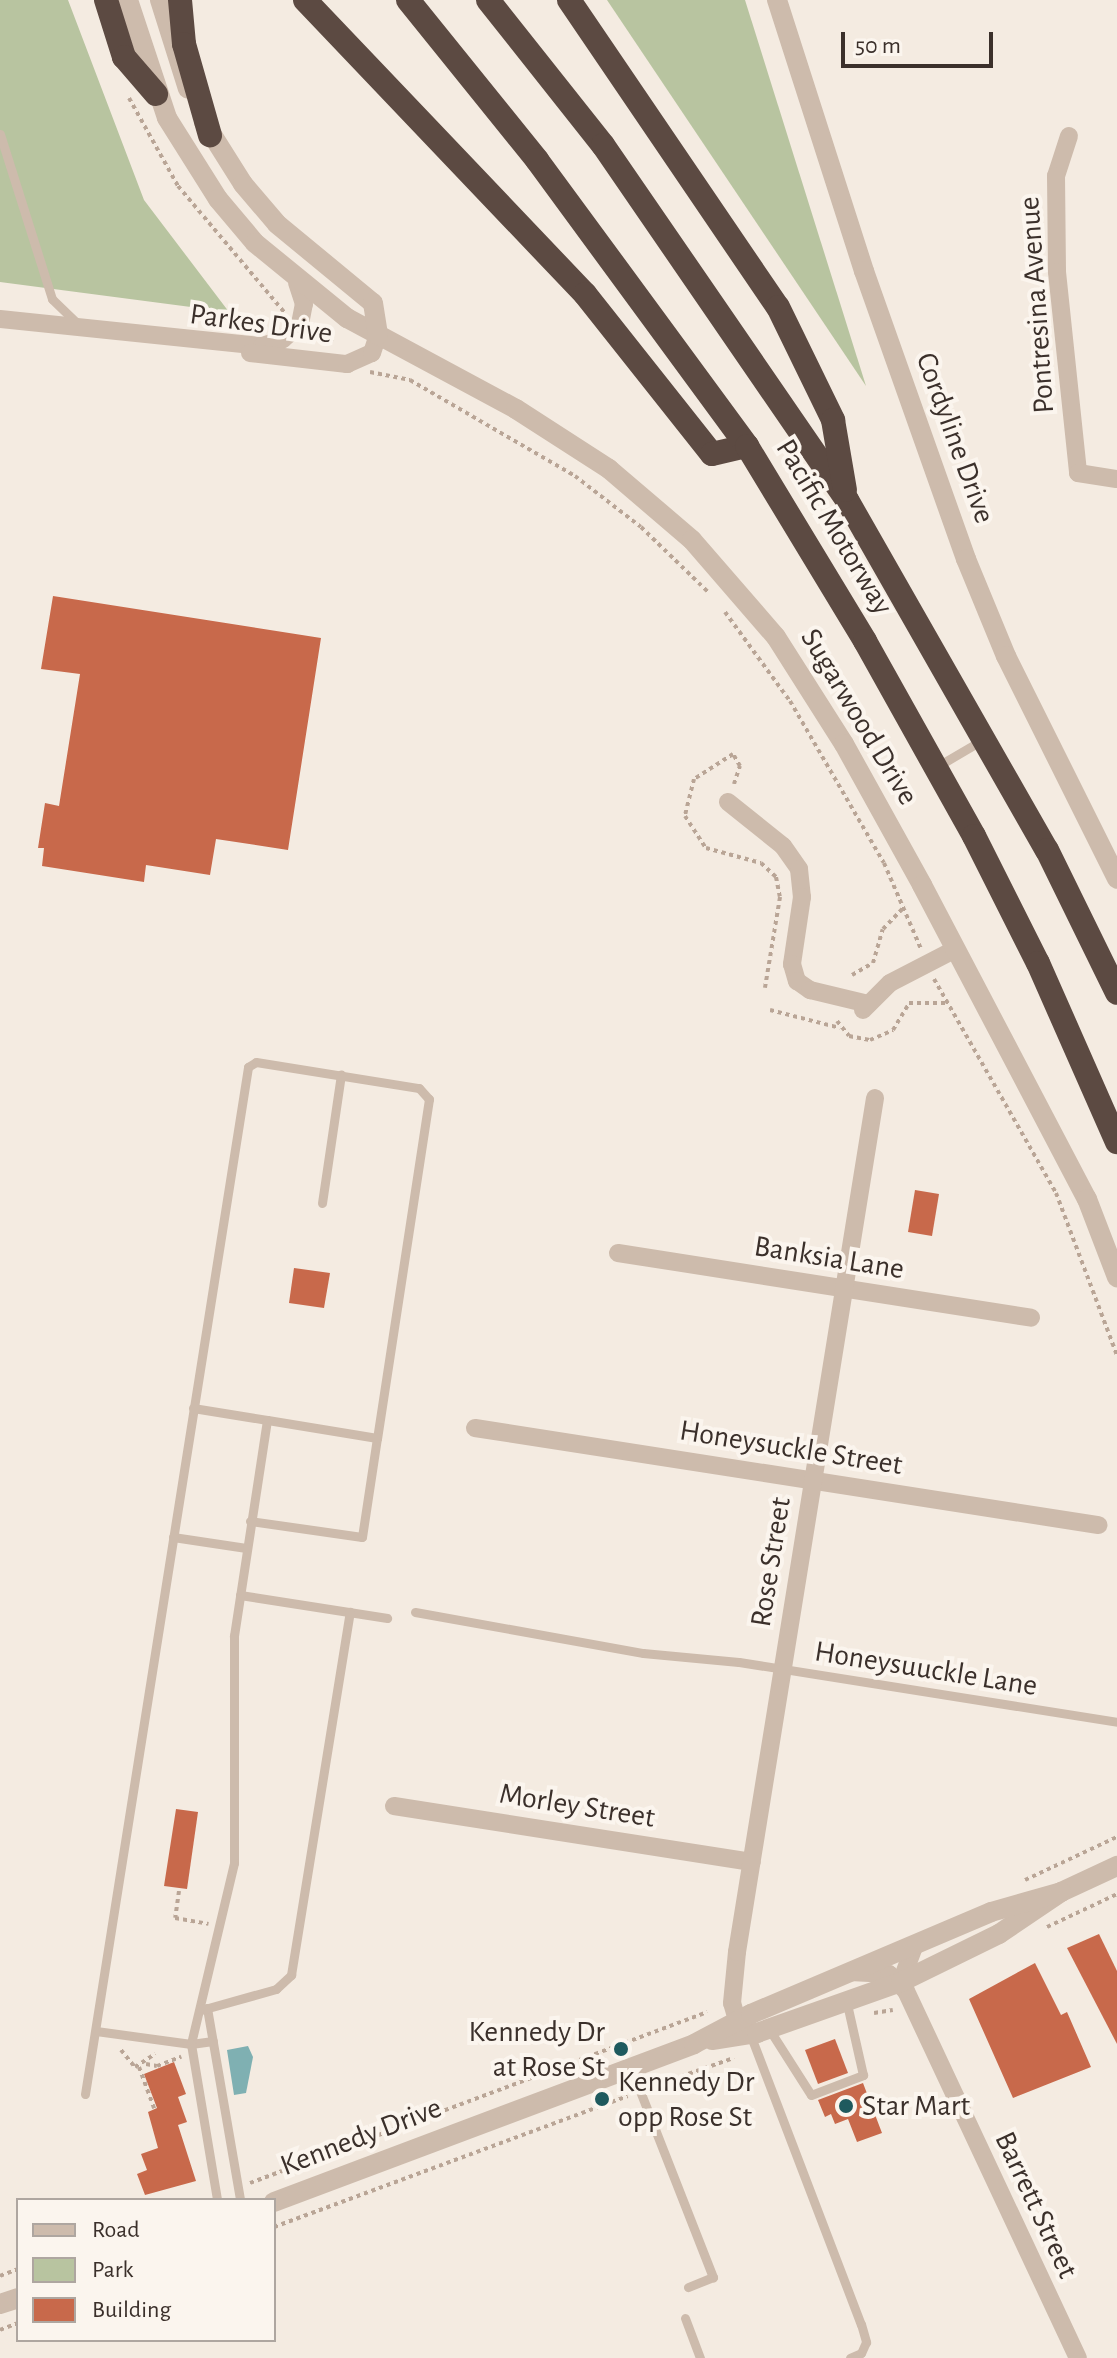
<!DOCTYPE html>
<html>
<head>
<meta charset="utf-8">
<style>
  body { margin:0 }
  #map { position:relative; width:1117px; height:2358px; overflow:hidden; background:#f4ebe1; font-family:"Alegreya Sans",sans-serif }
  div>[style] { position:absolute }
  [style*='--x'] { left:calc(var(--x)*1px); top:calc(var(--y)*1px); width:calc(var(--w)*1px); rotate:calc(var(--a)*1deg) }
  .green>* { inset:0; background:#b8c4a0 }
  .water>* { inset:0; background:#7fb0b2 }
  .building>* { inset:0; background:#c8694b }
  .path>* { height:4px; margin-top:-2px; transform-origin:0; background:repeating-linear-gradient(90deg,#b9a596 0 4px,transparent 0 8px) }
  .service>* { height:9px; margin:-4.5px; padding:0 4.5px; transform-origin:4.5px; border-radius:4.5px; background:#cdbbac }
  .minor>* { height:18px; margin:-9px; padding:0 9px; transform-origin:9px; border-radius:9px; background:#cdbbac }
  .tertiary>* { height:20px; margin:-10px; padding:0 10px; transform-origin:10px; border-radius:10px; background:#cdbbac }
  .motorway>* { height:24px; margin:-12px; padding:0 12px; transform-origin:12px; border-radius:12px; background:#5c4a42 }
  .dots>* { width:22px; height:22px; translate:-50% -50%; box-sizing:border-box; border:4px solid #fbf5ee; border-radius:50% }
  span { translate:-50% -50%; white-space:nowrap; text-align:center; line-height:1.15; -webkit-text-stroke:8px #fbf5ee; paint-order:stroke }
  .street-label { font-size:30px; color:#3b302b }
  .poi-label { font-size:30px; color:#3b302b }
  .right { translate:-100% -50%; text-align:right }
  .left { translate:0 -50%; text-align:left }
  .legend { position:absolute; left:16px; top:2198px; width:260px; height:144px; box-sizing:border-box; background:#fbf5ee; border:2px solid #aea6a0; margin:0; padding:10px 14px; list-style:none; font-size:24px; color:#3b302b }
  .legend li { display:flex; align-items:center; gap:16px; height:40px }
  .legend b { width:40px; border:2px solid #aea6a0 }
  .scale { position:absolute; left:841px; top:32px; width:152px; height:36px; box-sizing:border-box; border:4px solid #3b302b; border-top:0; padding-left:10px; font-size:24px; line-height:28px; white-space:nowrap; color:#3b302b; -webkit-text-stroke:6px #fbf5ee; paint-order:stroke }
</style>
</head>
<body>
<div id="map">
  <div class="green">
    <div style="clip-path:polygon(0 0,68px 0,144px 200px,229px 312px,0 282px)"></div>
    <div style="clip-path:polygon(607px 0,745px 0,866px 386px)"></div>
  </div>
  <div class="water">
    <div style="clip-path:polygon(248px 2046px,253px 2057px,246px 2093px,234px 2095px,227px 2050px)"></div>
  </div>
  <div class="building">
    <div style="clip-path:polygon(53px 596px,321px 638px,288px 850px,216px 839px,210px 875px,146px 865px,144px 882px,42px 866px,44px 848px,38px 848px,45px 803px,59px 806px,80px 674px,41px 669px)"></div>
    <div style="clip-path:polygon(915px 1190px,939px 1194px,932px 1236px,908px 1232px)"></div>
    <div style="clip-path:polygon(294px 1268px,330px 1273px,324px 1308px,289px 1303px)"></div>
    <div style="clip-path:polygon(176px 1809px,198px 1812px,187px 1889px,164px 1886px)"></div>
    <div style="clip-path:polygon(1099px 1934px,1117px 1971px,1117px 2044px,1067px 1948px)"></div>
    <div style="clip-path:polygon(1035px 1963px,1061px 2015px,1067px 2012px,1091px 2067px,1013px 2098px,969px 1999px)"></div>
    <div style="clip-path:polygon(835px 2039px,848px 2073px,818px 2084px,805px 2050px)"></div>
    <div style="clip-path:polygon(174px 2062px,186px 2094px,178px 2097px,187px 2122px,178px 2125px,196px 2181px,145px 2195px,137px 2174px,147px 2170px,141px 2154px,158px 2148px,148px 2112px,157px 2108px,144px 2074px)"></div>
    <div style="clip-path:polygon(863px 2083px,882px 2133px,857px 2142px,848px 2119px,835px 2124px,831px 2114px,825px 2117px,818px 2100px)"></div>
  </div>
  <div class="path">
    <div style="--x:129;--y:98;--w:101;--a:60.9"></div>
    <div style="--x:178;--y:186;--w:166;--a:49.9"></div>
    <div style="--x:316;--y:333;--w:19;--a:28"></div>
    <div style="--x:370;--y:372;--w:41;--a:11.3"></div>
    <div style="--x:410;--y:380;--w:191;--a:30.2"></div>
    <div style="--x:575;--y:476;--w:83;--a:37.7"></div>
    <div style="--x:641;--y:527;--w:95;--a:44.1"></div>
    <div style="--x:725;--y:612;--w:110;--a:53.9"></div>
    <div style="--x:790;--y:701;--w:187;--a:59.9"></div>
    <div style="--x:884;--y:863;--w:94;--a:66.7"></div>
    <div style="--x:734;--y:784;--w:19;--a:-72"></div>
    <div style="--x:740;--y:766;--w:14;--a:-120"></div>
    <div style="--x:733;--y:754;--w:46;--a:147.3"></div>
    <div style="--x:694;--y:779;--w:38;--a:104"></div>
    <div style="--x:685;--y:816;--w:38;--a:57"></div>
    <div style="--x:706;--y:848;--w:57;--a:15.3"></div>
    <div style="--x:761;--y:863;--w:21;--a:43"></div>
    <div style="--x:776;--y:877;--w:20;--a:79"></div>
    <div style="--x:780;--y:897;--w:92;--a:99.4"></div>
    <div style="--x:852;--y:975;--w:24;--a:-30"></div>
    <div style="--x:873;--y:963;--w:35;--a:-74"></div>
    <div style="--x:883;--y:929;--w:32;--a:-46"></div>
    <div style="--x:934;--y:979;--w:246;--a:60.3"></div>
    <div style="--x:1056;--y:1193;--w:173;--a:69.4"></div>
    <div style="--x:770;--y:1010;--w:72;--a:14.4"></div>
    <div style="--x:837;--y:1021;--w:19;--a:51"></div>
    <div style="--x:849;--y:1036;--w:21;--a:11"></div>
    <div style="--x:870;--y:1040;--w:25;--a:-23"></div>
    <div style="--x:893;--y:1030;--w:31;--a:-59"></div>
    <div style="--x:909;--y:1003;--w:37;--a:0"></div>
    <div style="--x:1025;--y:1880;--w:102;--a:-25.1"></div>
    <div style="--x:179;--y:1891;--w:27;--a:98"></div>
    <div style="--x:175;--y:1918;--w:34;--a:10"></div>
    <div style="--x:1047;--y:1927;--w:77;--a:-25.2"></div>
    <div style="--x:874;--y:2013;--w:19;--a:-9"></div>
    <div style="--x:121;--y:2050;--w:22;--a:51"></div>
    <div style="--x:135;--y:2067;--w:24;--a:-33"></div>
    <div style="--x:146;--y:2064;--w:11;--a:10"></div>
    <div style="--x:157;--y:2066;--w:26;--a:-21"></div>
    <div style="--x:139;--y:2067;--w:44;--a:69.9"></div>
    <div style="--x:651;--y:2087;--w:88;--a:-19.3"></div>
    <div style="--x:250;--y:2183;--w:488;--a:-20.5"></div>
    <div style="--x:274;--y:2227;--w:377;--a:-20.3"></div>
    <div style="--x:0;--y:2276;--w:19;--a:-21"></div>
    <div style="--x:0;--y:2330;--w:19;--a:-21"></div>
  </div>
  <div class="service">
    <div style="--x:0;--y:134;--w:173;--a:72.5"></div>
    <div style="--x:52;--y:299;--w:36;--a:44"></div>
    <div style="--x:938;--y:766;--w:53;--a:-30.4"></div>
    <div style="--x:322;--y:1203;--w:130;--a:-81.6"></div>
    <div style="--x:193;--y:1408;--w:75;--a:9.2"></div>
    <div style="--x:250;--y:1521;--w:113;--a:8.1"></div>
    <div style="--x:362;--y:1537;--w:100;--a:-81.4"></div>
    <div style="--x:173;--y:1537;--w:74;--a:8.6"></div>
    <div style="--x:240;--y:1595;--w:149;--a:8.9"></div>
    <div style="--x:415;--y:1612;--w:232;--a:10.2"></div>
    <div style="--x:643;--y:1653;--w:96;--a:5.4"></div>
    <div style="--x:739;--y:1662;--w:383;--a:9"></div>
    <div style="--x:207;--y:2008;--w:195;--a:80.2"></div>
    <div style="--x:201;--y:2010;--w:78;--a:-15.6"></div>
    <div style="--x:276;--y:1989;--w:21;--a:-43"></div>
    <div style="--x:291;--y:1975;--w:368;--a:-80.8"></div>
    <div style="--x:769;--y:2029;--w:78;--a:57.5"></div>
    <div style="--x:811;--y:2095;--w:56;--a:-21"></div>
    <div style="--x:863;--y:2075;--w:73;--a:-102.7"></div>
    <div style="--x:96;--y:2031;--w:96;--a:7.8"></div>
    <div style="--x:191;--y:2044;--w:22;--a:-8"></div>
    <div style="--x:750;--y:2034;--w:311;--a:69.1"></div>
    <div style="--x:861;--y:2324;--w:19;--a:74"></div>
    <div style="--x:866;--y:2342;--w:12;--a:114"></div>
    <div style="--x:861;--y:2353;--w:12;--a:156"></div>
    <div style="--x:631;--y:2068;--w:225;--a:68.6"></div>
    <div style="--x:713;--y:2277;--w:27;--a:158"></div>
    <div style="--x:85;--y:2094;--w:1040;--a:-80.98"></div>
    <div style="--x:248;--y:1067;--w:9;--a:-32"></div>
    <div style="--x:256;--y:1062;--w:165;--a:9.1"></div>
    <div style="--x:419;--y:1088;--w:15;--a:48"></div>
    <div style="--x:429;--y:1099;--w:343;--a:98.7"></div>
    <div style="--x:377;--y:1438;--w:111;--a:-170.7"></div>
    <div style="--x:267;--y:1420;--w:219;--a:98.7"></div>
    <div style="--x:234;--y:1636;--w:227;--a:90"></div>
    <div style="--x:234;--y:1863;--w:186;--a:103.4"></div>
    <div style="--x:191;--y:2044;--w:158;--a:80.5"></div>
    <div style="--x:685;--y:2318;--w:43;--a:69.4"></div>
  </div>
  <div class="minor">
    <div style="--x:1069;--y:136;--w:42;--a:108"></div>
    <div style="--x:1056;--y:176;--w:96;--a:89.4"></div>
    <div style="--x:1057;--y:272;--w:202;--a:84"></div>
    <div style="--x:1078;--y:473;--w:39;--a:9"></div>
    <div style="--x:0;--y:319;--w:263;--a:5.9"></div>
    <div style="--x:262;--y:346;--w:22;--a:-18"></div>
    <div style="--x:283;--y:339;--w:23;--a:-41"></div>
    <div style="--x:300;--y:324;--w:20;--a:-79"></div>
    <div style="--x:304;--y:304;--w:23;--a:-108"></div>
    <div style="--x:250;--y:353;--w:98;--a:6.5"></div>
    <div style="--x:347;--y:364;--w:27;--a:-24"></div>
    <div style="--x:372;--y:353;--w:19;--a:-72"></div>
    <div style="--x:728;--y:802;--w:70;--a:38.7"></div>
    <div style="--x:783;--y:846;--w:28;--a:55"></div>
    <div style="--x:799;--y:869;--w:28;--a:84"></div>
    <div style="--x:802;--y:897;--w:68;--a:98.5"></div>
    <div style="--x:792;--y:964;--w:18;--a:74"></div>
    <div style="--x:797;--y:981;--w:16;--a:35"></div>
    <div style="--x:810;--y:990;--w:60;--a:13.6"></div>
    <div style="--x:863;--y:1010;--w:38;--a:-45"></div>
    <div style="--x:890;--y:983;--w:74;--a:-27.3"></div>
    <div style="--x:618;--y:1253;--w:418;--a:8.9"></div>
    <div style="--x:475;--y:1428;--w:631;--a:8.85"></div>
    <div style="--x:394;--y:1806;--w:362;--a:8.9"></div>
    <div style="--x:850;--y:1972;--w:39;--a:3"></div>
    <div style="--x:889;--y:1974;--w:24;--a:45"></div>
    <div style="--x:906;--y:1991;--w:405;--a:64.9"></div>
    <div style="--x:901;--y:1982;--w:40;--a:-69.8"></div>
    <div style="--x:741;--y:2034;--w:32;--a:-106"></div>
    <div style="--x:732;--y:2003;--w:51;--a:-84.4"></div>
    <div style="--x:737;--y:1952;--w:865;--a:-80.82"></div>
  </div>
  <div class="tertiary">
    <div style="--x:128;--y:0;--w:124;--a:71.7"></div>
    <div style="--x:167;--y:118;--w:96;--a:57.8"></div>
    <div style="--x:218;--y:199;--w:57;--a:49.9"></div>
    <div style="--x:255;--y:243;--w:119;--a:39.2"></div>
    <div style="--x:347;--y:318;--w:192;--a:28.3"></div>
    <div style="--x:516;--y:409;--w:111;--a:32.8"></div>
    <div style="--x:609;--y:469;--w:109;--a:40.5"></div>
    <div style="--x:692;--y:540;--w:128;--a:49.1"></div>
    <div style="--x:776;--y:637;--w:127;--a:57.6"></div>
    <div style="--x:844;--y:744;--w:161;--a:61"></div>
    <div style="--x:922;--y:885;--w:355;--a:62.3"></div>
    <div style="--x:1087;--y:1199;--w:84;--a:69"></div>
    <div style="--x:160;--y:0;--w:93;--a:72.5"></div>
    <div style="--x:777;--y:0;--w:285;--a:72.2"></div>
    <div style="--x:864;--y:271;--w:306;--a:70.5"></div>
    <div style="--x:966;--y:559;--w:105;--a:67.6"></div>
    <div style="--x:1006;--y:656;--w:249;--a:63.5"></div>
    <div style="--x:204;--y:122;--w:73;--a:57.8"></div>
    <div style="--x:243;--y:184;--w:52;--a:49.6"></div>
    <div style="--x:277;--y:224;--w:124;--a:39.5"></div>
    <div style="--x:373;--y:303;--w:32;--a:81"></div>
    <div style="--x:712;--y:2040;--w:46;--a:-8.8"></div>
    <div style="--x:757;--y:2033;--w:153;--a:-19.5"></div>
    <div style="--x:901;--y:1982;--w:109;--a:-26.1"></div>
    <div style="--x:999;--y:1934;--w:75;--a:-34.1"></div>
    <div style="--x:1061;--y:1892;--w:62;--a:-24.9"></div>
    <div style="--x:274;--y:2202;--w:449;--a:-20.6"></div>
    <div style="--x:694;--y:2044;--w:64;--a:-27.8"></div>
    <div style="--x:751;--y:2014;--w:261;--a:-23"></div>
    <div style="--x:991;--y:1912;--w:73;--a:-15.9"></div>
    <div style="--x:0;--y:2304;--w:19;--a:-18"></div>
  </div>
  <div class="motorway">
    <div style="--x:106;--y:0;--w:60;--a:72.5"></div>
    <div style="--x:124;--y:57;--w:49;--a:49.1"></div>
    <div style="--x:180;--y:0;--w:44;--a:84.8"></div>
    <div style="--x:184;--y:44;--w:95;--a:74.1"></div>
    <div style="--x:305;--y:0;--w:406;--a:46.4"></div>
    <div style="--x:585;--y:294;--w:204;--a:51.6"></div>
    <div style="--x:712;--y:454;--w:36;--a:-13"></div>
    <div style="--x:408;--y:0;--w:206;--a:51.1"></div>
    <div style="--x:537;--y:160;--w:355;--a:53.7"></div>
    <div style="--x:747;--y:446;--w:228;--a:58.8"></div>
    <div style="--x:865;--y:641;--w:223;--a:60.8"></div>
    <div style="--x:974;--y:836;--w:142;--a:63.3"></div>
    <div style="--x:1038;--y:963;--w:196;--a:66.2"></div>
    <div style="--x:488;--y:0;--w:185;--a:51.6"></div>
    <div style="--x:603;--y:145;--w:431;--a:55.5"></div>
    <div style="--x:847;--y:500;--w:403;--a:60.3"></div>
    <div style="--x:1047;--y:850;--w:159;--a:63.9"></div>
    <div style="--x:569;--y:0;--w:371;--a:55.8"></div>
    <div style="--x:778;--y:307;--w:126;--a:64"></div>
    <div style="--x:833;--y:420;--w:71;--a:80.3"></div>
  </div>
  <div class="dots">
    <div style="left:621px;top:2049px;background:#1f5a5e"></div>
    <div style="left:602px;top:2099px;background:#1f5a5e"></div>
    <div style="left:846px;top:2106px;background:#1f5a5e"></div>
  </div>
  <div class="street-label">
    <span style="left:1037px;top:305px;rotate:-94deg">Pontresina Avenue</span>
    <span style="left:261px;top:324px;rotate:8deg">Parkes Drive</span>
    <span style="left:955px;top:438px;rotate:70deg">Cordyline Drive</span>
    <span style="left:834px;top:527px;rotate:59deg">Pacific Motorway</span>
    <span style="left:859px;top:717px;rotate:59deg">Sugarwood Drive</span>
    <span style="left:829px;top:1258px;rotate:9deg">Banksia Lane</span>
    <span style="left:791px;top:1448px;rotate:9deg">Honeysuckle Street</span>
    <span style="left:771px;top:1562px;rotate:-81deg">Rose Street</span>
    <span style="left:926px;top:1669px;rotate:9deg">Honeysuuckle Lane</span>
    <span style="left:577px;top:1806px;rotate:9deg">Morley Street</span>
    <span style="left:361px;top:2137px;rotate:-21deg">Kennedy Drive</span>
    <span style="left:1036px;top:2205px;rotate:65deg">Barrett Street</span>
  </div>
  <div class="poi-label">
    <span class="right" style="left:605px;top:2049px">Kennedy Dr<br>at Rose St</span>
    <span class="left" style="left:618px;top:2099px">Kennedy Dr<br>opp Rose St</span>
    <span class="left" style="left:862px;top:2106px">Star Mart</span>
  </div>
  <ul class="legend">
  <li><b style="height:10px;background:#cdbbac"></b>Road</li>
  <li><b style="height:22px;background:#b8c4a0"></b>Park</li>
  <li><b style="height:22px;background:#c8694b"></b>Building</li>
  </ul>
  <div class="scale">50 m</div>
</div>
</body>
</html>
